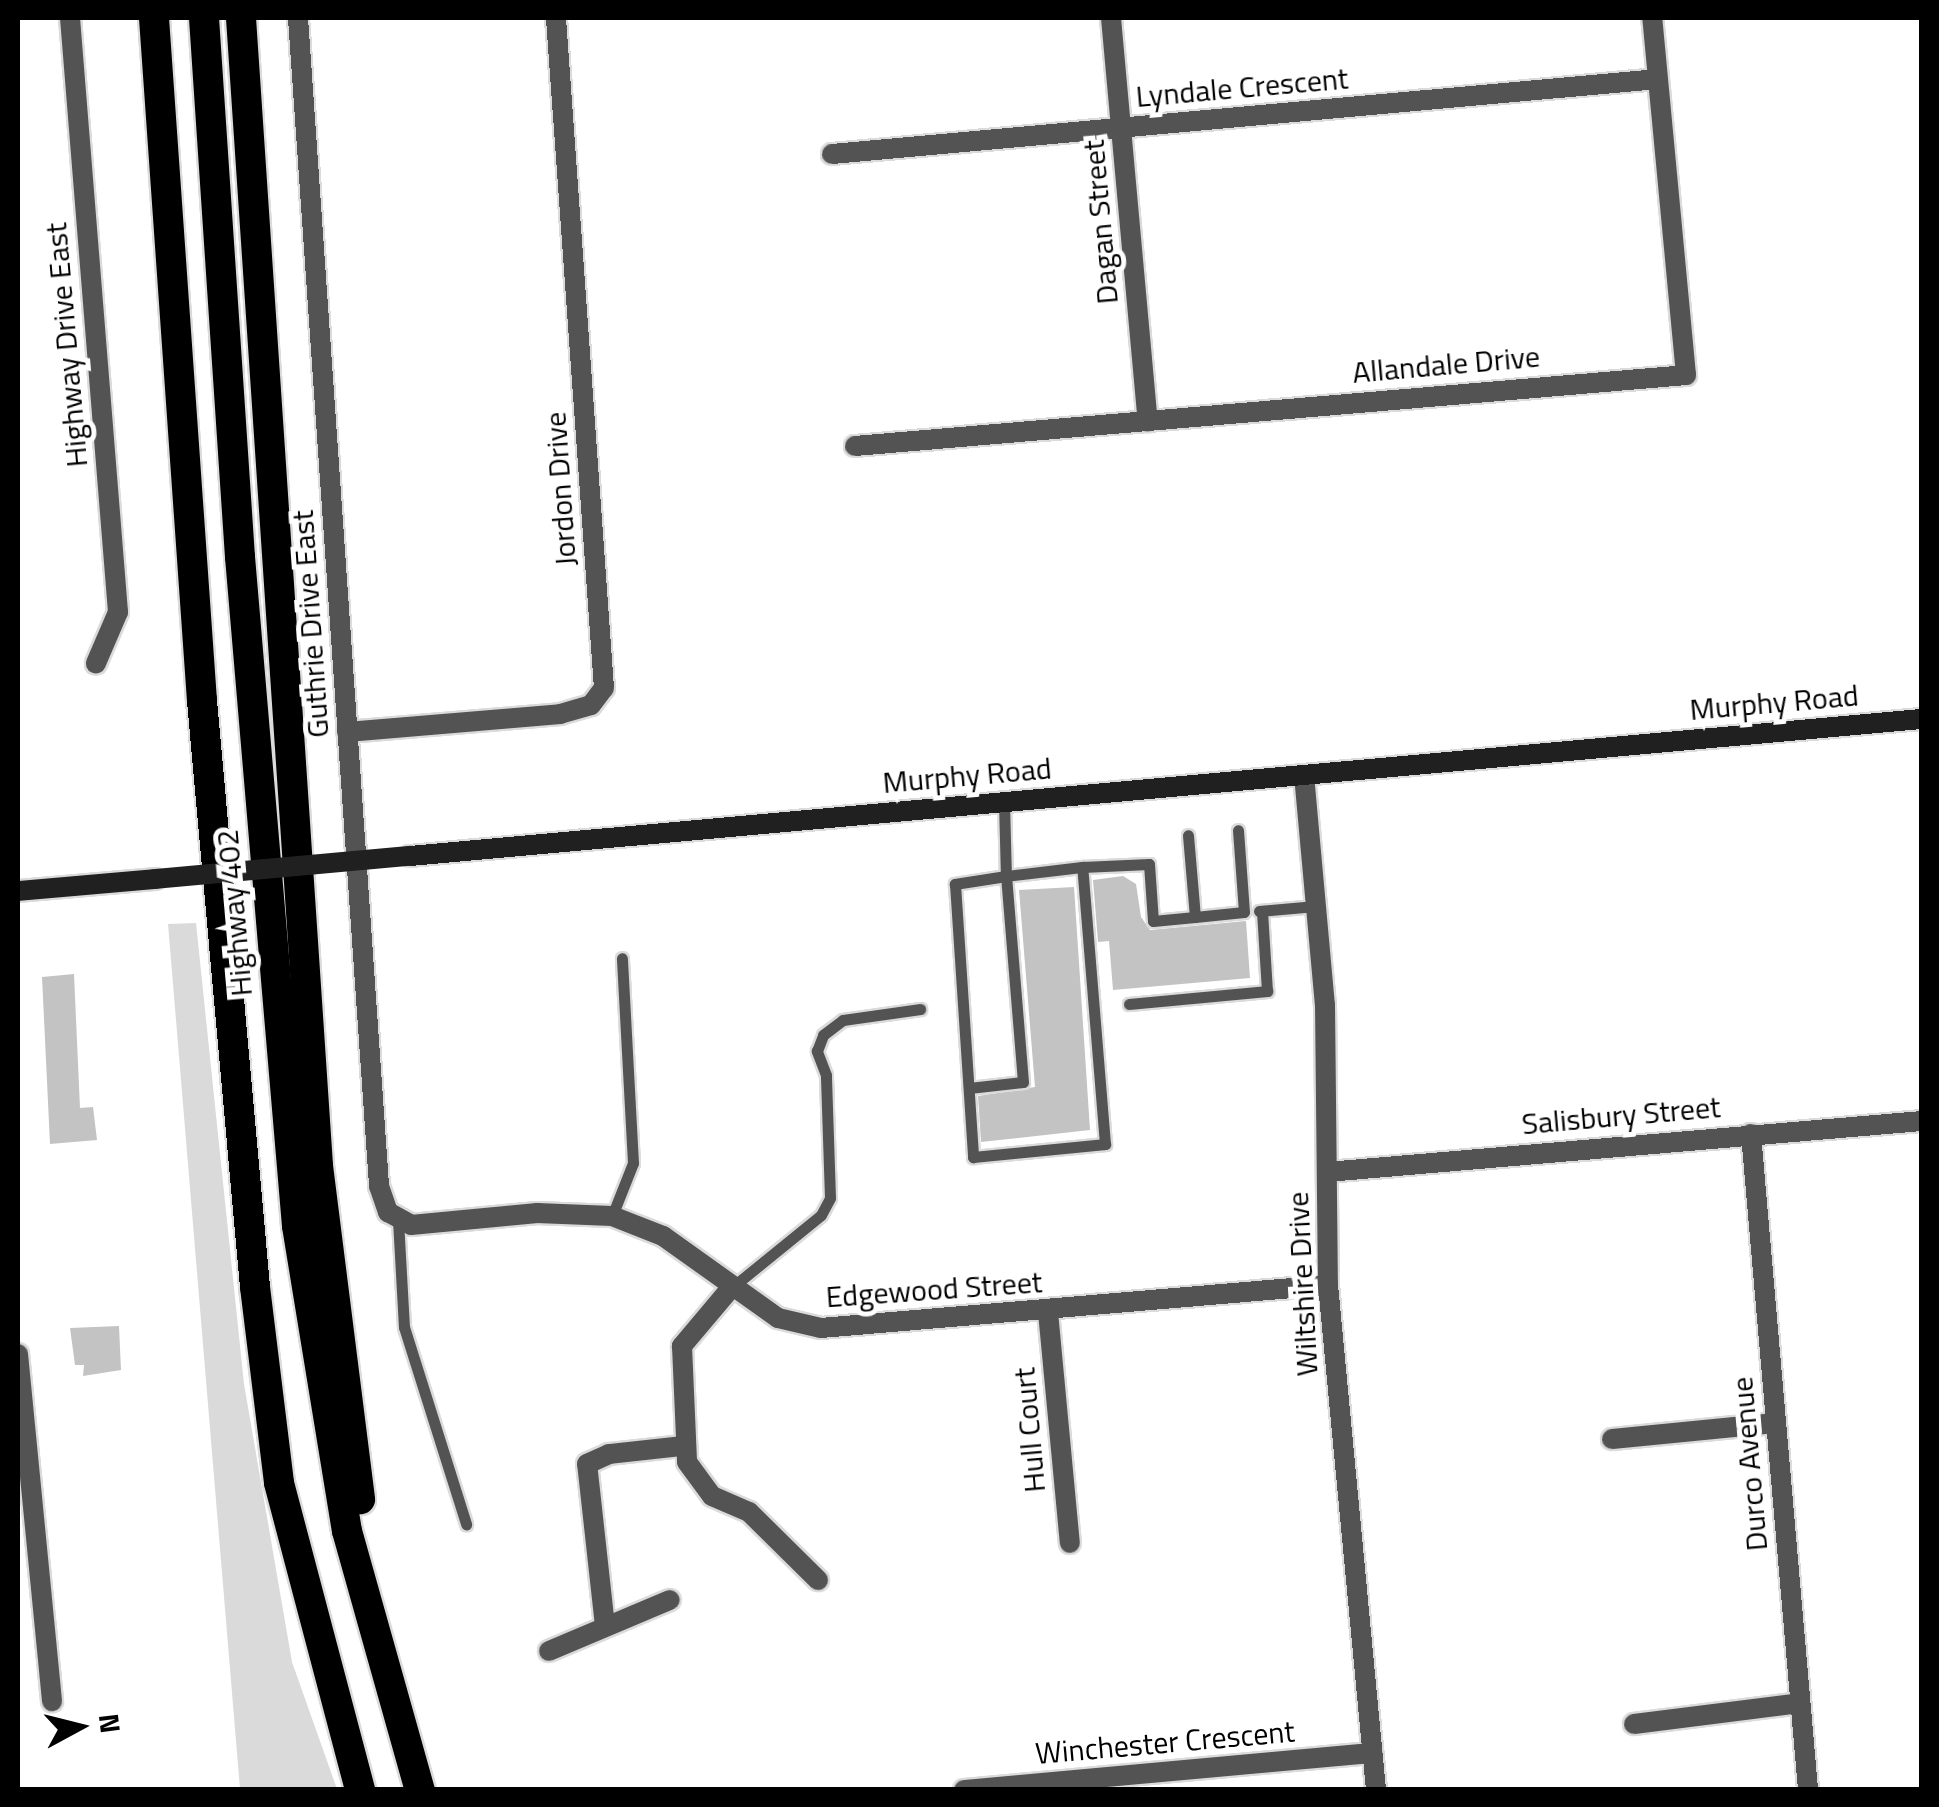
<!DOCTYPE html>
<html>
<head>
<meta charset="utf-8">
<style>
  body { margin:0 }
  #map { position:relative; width:1939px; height:1807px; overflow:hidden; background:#fff; font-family:"Titillium Web",sans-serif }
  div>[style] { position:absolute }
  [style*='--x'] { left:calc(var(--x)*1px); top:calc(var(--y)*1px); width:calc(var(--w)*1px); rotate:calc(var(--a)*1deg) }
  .green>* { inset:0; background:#dadada }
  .building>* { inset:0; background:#c3c3c3 }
  .roads { filter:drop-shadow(2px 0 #dbdbdb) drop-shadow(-2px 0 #dbdbdb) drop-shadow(0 2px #dbdbdb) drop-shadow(0 -2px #dbdbdb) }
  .lane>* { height:11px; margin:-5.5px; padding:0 5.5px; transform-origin:5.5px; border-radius:5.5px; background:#535353 }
  .street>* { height:20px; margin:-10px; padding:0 10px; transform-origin:10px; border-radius:10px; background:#535353 }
  .secondary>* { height:20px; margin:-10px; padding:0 10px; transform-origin:10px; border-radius:10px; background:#202020 }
  .highway>* { height:30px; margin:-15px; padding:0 15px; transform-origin:15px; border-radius:15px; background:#000 }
  .secondary-bridge>* { height:20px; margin:-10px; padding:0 10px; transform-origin:10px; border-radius:10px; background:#202020 }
  span { translate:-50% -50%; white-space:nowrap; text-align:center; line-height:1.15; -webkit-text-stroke:10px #fff; paint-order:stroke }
  .street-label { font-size:30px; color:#000 }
  .frame { position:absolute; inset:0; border:20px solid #000; pointer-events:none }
  .north { position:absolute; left:30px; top:1677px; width:100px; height:100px; -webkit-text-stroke:8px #fff; paint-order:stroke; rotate:83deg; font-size:28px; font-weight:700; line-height:40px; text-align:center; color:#000 }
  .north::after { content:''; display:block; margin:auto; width:35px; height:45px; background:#000; clip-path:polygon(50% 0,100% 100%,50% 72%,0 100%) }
</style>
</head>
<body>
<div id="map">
  <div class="green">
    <div style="clip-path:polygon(196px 923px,244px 1384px,292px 1662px,337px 1789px,240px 1789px,168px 924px)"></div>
  </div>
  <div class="building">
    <div style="clip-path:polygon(1123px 876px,1136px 884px,1141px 917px,1150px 930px,1246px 921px,1250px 978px,1113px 990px,1109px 941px,1098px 942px,1093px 880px)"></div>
    <div style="clip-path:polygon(1074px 887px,1090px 1130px,981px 1142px,978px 1096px,1035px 1087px,1019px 890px)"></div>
    <div style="clip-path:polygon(74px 974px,80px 1108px,93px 1107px,97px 1140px,50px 1144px,42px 977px)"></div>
    <div style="clip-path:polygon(119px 1326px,121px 1370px,83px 1376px,84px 1365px,75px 1365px,70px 1328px)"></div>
  </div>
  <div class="roads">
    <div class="lane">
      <div style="--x:1004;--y:802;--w:74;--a:88.5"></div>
      <div style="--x:1006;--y:876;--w:52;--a:171.1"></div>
      <div style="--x:955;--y:884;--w:274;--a:86.2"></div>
      <div style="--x:973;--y:1157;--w:133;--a:-5.6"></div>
      <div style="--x:1105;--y:1144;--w:278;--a:-94.7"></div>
      <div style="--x:1082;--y:867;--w:67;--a:-2.6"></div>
      <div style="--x:1149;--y:864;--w:57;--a:86"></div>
      <div style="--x:1153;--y:921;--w:42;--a:-5.4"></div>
      <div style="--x:1195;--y:917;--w:82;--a:-94.9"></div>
      <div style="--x:1259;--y:911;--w:57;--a:-5"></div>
      <div style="--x:1195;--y:917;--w:49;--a:-5.8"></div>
      <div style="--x:1244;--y:912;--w:82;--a:-94.2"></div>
      <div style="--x:1129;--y:1004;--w:139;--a:-5.4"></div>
      <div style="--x:1267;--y:991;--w:80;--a:-93.6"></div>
      <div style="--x:969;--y:1088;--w:54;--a:-6.3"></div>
      <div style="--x:1023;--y:1082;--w:207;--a:-94.7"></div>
      <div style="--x:1006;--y:876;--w:77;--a:-6.8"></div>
      <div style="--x:612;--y:1216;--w:57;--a:-68.4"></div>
      <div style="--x:633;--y:1163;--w:205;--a:-93.1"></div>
      <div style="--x:398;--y:1220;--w:107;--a:86.8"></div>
      <div style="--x:404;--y:1327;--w:207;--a:72.5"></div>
      <div style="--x:730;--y:1289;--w:117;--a:-39.1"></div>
      <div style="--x:821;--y:1215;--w:19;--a:-62"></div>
      <div style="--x:830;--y:1198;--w:123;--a:-91.9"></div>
      <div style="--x:826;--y:1075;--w:26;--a:-111"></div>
      <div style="--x:817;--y:1051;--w:17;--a:-69"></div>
      <div style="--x:823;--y:1035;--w:25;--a:-37"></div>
      <div style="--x:843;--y:1020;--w:78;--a:-8.1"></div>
    </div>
    <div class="street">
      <div style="--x:70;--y:18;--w:596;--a:85.38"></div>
      <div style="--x:118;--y:612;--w:56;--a:113.3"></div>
      <div style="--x:298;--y:18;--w:1171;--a:86.03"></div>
      <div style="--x:379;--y:1186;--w:28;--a:71"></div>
      <div style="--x:388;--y:1212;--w:26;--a:29"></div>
      <div style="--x:411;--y:1225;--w:127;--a:-5.4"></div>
      <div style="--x:537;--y:1213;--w:75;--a:2.3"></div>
      <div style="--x:612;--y:1216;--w:55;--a:21.4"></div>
      <div style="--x:663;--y:1236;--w:141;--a:35.5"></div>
      <div style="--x:778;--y:1318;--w:44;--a:13.1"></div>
      <div style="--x:821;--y:1328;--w:509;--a:-4.85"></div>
      <div style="--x:1111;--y:18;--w:405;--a:84.8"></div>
      <div style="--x:832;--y:154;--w:829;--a:-5.19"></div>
      <div style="--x:855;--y:446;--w:834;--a:-4.88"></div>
      <div style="--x:1686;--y:375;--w:359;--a:-95.4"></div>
      <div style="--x:347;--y:732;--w:214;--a:-4.8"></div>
      <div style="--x:560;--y:714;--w:32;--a:-16"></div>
      <div style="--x:591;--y:705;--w:21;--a:-53"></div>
      <div style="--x:604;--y:688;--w:672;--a:-94.1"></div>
      <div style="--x:1304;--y:775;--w:231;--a:84.8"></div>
      <div style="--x:1325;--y:1005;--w:280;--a:89.4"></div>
      <div style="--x:1328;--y:1285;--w:507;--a:84.57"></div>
      <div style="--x:1751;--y:1134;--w:658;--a:85.03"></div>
      <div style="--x:1327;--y:1172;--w:597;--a:-4.9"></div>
      <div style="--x:730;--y:1289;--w:75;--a:130.1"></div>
      <div style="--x:682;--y:1346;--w:116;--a:87.5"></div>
      <div style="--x:687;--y:1462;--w:42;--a:53.7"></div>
      <div style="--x:712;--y:1496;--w:40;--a:23.4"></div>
      <div style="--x:749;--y:1512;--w:97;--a:44.6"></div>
      <div style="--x:1048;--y:1312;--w:232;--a:84.6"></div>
      <div style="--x:18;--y:1354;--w:349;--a:84.4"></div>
      <div style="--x:1612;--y:1439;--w:164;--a:-5.6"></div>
      <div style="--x:605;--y:1626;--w:163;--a:-96.3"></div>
      <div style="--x:587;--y:1464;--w:24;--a:-24"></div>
      <div style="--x:609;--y:1454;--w:74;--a:-6.2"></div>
      <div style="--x:549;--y:1651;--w:131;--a:-22.9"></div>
      <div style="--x:1634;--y:1724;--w:167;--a:-7.2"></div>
      <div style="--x:964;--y:1790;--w:410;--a:-5.2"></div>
    </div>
    <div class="secondary">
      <div style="--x:410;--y:856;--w:1518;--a:-5.18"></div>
      <div style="--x:18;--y:891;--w:138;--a:-5"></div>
    </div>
    <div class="highway">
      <div style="--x:154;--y:18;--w:685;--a:85.98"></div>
      <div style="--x:202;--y:701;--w:588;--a:84.83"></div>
      <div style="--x:255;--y:1287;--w:197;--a:83"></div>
      <div style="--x:279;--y:1483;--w:318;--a:75.2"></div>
      <div style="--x:204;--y:18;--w:540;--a:86.18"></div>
      <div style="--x:240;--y:557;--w:671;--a:85.13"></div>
      <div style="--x:297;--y:1226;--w:309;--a:80.7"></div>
      <div style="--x:347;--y:1531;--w:269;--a:74.3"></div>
      <div style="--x:241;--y:18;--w:1151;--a:86.16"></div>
      <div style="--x:318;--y:1166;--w:336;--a:82.8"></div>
    </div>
  </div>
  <div class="secondary-bridge">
    <div style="--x:155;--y:879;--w:256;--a:-5.2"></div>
  </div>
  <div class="street-label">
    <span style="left:1242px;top:87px;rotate:-5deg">Lyndale Crescent</span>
    <span style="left:1100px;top:222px;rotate:-95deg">Dagan Street</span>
    <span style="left:66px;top:345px;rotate:-95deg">Highway Drive East</span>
    <span style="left:1446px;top:364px;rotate:-5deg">Allandale Drive</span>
    <span style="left:560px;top:489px;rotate:-94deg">Jordon Drive</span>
    <span style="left:310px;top:624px;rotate:-94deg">Guthrie Drive East</span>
    <span style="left:1774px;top:702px;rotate:-5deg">Murphy Road</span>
    <span style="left:967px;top:775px;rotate:-5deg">Murphy Road</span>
    <span style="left:234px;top:913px;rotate:-95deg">Highway 402</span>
    <span style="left:1621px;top:1115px;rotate:-5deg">Salisbury Street</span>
    <span style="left:1302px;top:1284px;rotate:-93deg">Wiltshire Drive</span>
    <span style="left:934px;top:1289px;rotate:-4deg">Edgewood Street</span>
    <span style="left:1029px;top:1430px;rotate:-95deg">Hull Court</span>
    <span style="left:1749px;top:1464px;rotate:-95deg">Durco Avenue</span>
    <span style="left:1165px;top:1742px;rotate:-5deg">Winchester Crescent</span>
  </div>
  <div class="frame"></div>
  <div class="north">N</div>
</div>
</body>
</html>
